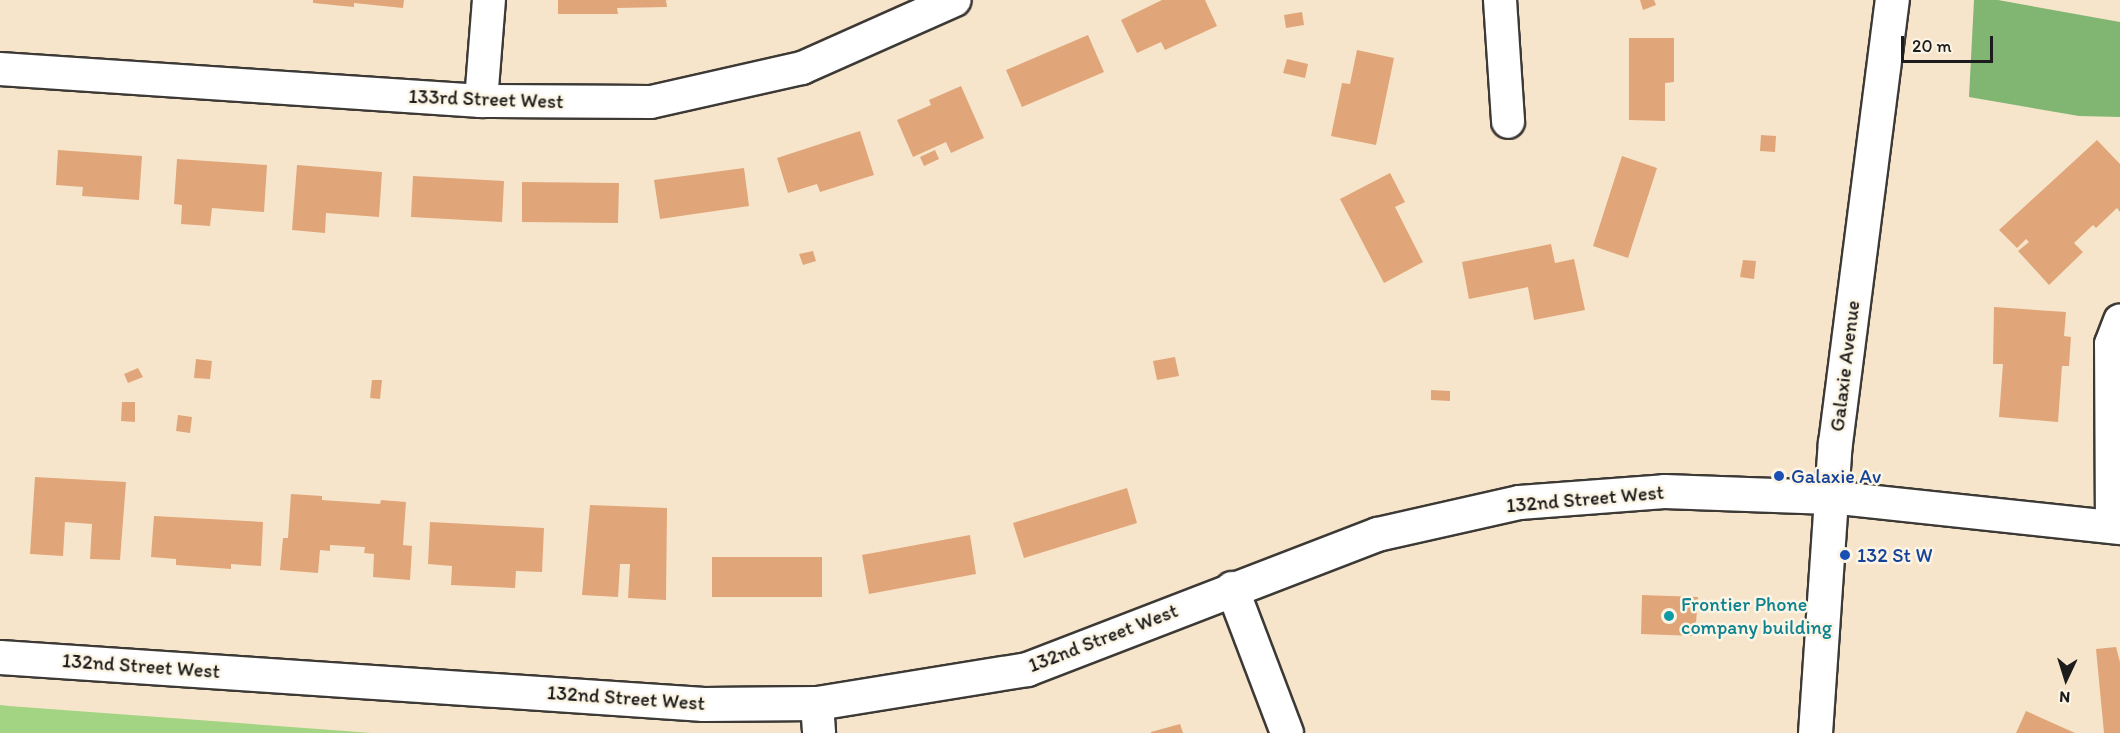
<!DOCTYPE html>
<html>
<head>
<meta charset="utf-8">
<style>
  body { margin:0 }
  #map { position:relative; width:2120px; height:733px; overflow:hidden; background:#f7e5cb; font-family:Itim,sans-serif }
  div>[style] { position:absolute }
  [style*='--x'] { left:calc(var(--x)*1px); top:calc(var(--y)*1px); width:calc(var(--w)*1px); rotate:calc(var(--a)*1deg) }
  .green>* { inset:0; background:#a2d484 }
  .forest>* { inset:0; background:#81b672 }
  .building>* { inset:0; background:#e0a679 }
  .roads { filter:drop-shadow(2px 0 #3d3a36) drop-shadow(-2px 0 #3d3a36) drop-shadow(0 2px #3d3a36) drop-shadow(0 -2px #3d3a36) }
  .street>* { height:32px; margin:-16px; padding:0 16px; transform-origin:16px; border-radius:16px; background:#fff }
  .secondary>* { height:33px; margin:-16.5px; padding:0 16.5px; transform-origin:16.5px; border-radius:16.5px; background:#fff }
  .dots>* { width:16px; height:16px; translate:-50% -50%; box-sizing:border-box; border:3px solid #fcf5e5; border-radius:50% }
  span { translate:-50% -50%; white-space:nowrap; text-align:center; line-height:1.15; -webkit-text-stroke:5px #fcf5e5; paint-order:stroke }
  .street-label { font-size:20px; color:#1c1c1c }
  .transit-label { font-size:20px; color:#164399 }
  .left { translate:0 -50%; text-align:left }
  .culture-label { font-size:20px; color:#0d838f }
  .north { position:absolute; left:2036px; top:649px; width:60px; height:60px; -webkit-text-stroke:4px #fcf5e5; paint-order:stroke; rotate:184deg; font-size:16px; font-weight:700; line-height:24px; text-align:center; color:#1c1c1c }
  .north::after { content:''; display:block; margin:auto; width:21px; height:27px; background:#1c1c1c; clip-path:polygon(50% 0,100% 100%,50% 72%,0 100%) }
  .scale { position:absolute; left:1901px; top:36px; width:92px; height:27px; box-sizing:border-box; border:3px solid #1c1c1c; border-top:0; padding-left:8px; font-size:18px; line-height:21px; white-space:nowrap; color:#1c1c1c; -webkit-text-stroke:4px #fcf5e5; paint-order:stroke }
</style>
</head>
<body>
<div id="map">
  <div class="green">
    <div style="clip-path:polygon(0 705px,9px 706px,372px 733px,0 733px)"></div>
  </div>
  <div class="forest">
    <div style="clip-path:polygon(1974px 0,1998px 0,2120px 22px,2120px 117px,2079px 116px,1969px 97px)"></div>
  </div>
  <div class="building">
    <div style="clip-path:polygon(313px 0,404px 0,403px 8px,354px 3px,354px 7px,313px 3px)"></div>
    <div style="clip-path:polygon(558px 0,666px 0,667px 7px,617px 8px,618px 14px,558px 14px)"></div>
    <div style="clip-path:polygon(1162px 0,1205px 0,1217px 26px,1165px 50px,1161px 42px,1137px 53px,1121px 20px)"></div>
    <div style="clip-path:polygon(1640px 0,1654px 0,1656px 5px,1643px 10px)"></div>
    <div style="clip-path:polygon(1302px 12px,1304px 25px,1286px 28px,1284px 15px)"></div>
    <div style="clip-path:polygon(1088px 35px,1104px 72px,1022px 107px,1006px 70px)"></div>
    <div style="clip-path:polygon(1629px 38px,1674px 38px,1674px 82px,1665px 83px,1665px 121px,1629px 120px)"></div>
    <div style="clip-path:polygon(1357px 50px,1394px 58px,1376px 145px,1331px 136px,1342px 83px,1350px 84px)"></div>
    <div style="clip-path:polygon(1287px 59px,1308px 64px,1305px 78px,1283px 73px)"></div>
    <div style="clip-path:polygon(961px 86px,984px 138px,951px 153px,946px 142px,913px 157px,897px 120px,931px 105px,929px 100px)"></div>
    <div style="clip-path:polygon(860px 131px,874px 175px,820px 192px,817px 184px,788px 193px,777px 158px)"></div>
    <div style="clip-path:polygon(1761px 135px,1776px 136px,1775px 152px,1760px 151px)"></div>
    <div style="clip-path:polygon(2097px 140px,2120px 164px,2120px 212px,2117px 208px,2096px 228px,2093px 225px,2074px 243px,2083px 252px,2049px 285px,2018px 251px,2029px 242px,2026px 239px,2017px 248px,1999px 230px)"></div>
    <div style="clip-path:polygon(58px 150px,142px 156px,139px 200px,82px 196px,83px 187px,56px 185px)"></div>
    <div style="clip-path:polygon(935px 150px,939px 159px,924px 166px,920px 157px)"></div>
    <div style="clip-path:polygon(1622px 156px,1657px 168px,1628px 258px,1593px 246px)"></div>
    <div style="clip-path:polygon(177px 159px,267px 165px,264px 212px,212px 208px,210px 226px,181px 224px,182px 205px,174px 204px)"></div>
    <div style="clip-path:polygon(297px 165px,382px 172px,379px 217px,326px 213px,325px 233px,292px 230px)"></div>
    <div style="clip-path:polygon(744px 168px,749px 206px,660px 219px,654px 180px)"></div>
    <div style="clip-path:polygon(1390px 173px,1405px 202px,1395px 207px,1423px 262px,1384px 283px,1340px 199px)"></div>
    <div style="clip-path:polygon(413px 176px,504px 181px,502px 222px,411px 217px)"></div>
    <div style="clip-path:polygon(522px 182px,619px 183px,618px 223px,522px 222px)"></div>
    <div style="clip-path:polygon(1551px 244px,1555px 263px,1574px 259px,1585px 310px,1534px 320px,1528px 287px,1469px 299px,1462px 262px)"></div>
    <div style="clip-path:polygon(813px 251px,816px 261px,803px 265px,799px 254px)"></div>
    <div style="clip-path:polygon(1743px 260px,1756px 261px,1754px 279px,1740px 277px)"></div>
    <div style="clip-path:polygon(1994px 307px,2066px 312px,2064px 336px,2071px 337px,2069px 366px,2062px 366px,2058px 422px,1999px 417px,2003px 364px,1993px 364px)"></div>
    <div style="clip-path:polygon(1175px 357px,1179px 376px,1157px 380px,1153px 361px)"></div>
    <div style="clip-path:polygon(196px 359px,212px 361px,210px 379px,194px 378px)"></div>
    <div style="clip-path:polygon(138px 368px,143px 377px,128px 383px,124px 374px)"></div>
    <div style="clip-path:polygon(372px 380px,382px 380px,380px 399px,370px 398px)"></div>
    <div style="clip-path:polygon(1431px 390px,1450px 391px,1450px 401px,1431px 400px)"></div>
    <div style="clip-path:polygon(122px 402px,135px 402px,135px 422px,121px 421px)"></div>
    <div style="clip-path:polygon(178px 415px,192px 417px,190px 433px,176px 431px)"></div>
    <div style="clip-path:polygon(35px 477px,126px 482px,120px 560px,90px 559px,92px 524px,65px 522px,63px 556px,30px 554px)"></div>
    <div style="clip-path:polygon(1127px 488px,1137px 523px,1024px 558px,1013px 523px)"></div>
    <div style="clip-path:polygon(291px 494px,322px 496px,322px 500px,380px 504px,381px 500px,406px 502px,403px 545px,412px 546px,410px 580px,373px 577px,374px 554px,364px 553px,365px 547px,330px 545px,330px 551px,320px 550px,318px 573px,280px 570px,283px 538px,288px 538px)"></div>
    <div style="clip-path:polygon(590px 505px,667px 508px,666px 600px,628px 598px,630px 564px,620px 564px,618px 597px,582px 595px)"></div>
    <div style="clip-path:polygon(154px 516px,263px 522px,261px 566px,231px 564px,231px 569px,176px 565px,176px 559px,151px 557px)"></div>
    <div style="clip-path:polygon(430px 522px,544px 528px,542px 572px,516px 571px,515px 588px,451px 585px,452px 566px,428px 564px)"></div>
    <div style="clip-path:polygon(970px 535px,976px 574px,869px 594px,862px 555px)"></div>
    <div style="clip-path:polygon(712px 557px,822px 557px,822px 597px,712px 597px)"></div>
    <div style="clip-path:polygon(1642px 595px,1698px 597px,1695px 636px,1641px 634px)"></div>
    <div style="clip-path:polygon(2116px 647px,2120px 662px,2120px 733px,2104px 733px,2096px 649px)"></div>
    <div style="clip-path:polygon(2026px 711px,2075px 733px,2016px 733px)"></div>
    <div style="clip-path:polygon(1180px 724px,1183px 733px,1151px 733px,1151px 732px)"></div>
  </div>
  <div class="roads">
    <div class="street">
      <div style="--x:1500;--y:0;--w:122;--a:86.2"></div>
      <div style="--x:0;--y:69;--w:482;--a:3.8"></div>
      <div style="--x:481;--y:101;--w:170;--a:0.3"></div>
      <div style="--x:651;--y:102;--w:155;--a:-12.7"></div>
      <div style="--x:802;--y:68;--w:167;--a:-24"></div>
      <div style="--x:481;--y:101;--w:101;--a:-85.5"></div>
      <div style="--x:1830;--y:497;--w:292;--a:6.1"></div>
      <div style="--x:2112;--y:527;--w:183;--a:-90.3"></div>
      <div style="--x:2111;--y:344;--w:25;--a:-69"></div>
      <div style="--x:1232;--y:588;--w:155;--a:69.2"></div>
      <div style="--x:817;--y:703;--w:30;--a:86"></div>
    </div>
    <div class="secondary">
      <div style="--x:0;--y:657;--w:705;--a:3.82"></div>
      <div style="--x:703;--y:704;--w:114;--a:-0.5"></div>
      <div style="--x:817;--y:703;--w:213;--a:-9.2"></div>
      <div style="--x:1027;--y:669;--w:375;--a:-21.1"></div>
      <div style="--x:1377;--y:534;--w:146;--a:-12.7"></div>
      <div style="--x:1519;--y:502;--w:145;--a:-4.3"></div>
      <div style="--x:1664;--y:491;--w:166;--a:2.1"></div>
      <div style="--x:1815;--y:733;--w:291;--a:-86.1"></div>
      <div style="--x:1835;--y:443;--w:447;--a:-82.7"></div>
    </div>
  </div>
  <div class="dots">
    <div style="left:1779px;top:476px;background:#1a4fb4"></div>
    <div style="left:1845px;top:555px;background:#1a4fb4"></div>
    <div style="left:1669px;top:616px;background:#0f9aa8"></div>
  </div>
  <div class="street-label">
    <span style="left:486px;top:99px;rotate:2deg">133rd Street West</span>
    <span style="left:1845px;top:366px;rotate:-83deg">Galaxie Avenue</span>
    <span style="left:1585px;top:499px;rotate:-5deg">132nd Street West</span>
    <span style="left:1103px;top:638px;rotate:-21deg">132nd Street West</span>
    <span style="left:141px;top:666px;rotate:4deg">132nd Street West</span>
    <span style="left:626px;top:698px;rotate:4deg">132nd Street West</span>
  </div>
  <div class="transit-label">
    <span class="left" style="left:1791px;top:476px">Galaxie Av</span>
    <span class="left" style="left:1857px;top:555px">132 St W</span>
  </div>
  <div class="culture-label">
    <span class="left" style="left:1681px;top:616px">Frontier Phone<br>company building</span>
  </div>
  <div class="north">N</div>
  <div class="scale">20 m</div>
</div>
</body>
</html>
